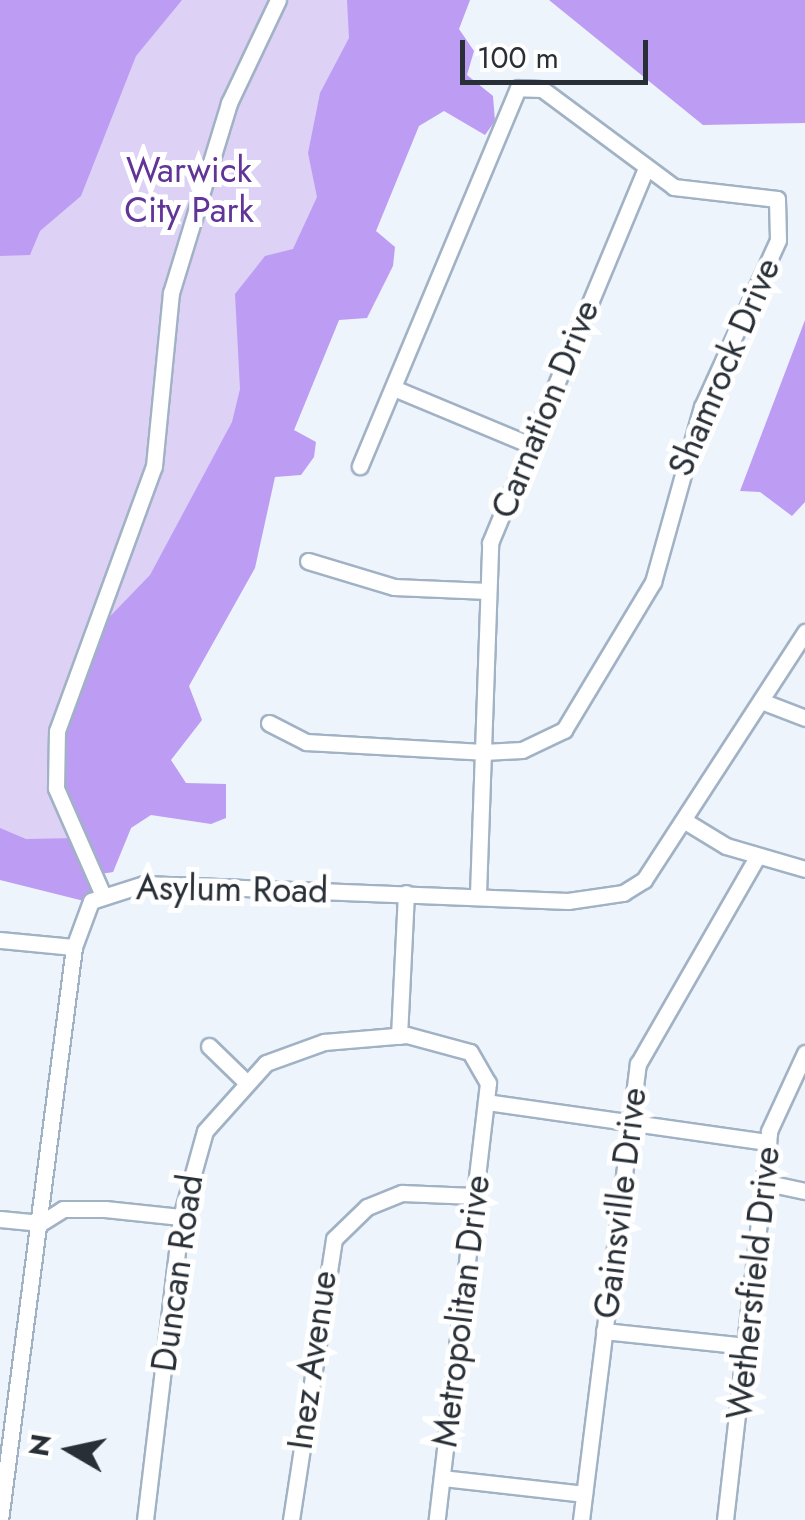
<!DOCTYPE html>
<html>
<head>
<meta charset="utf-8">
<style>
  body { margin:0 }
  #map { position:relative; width:805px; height:1520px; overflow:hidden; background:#edf4fc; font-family:Jost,sans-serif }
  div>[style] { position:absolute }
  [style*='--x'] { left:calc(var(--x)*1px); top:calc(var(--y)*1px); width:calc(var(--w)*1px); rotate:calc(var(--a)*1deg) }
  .green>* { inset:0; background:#ddd1f5 }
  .forest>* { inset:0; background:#bd9cf4 }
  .roads { filter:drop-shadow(2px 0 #a1b2c5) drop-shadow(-2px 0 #a1b2c5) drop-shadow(0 2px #a1b2c5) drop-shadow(0 -2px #a1b2c5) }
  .minor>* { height:15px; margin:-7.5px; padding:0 7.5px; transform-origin:7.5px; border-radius:7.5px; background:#fff }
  span { translate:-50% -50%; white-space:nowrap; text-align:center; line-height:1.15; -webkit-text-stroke:10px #fff; paint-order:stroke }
  .park-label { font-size:35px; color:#613498 }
  .street-label { font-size:35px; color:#282f36 }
  .north { position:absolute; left:20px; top:1400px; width:100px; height:100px; -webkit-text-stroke:8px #fff; paint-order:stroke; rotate:279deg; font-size:28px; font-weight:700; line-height:40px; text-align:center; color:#282f36 }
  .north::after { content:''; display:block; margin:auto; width:35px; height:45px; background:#282f36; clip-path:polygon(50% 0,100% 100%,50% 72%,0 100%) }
  .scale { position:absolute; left:460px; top:40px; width:188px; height:45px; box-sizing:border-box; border:5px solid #282f36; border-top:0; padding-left:12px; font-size:30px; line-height:35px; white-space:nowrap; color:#282f36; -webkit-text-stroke:8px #fff; paint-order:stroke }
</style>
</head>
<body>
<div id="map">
  <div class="green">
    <div style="clip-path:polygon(0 0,470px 0,113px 872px,79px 876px,0 874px)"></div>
  </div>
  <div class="forest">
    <div style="clip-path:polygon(0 0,182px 0,136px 56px,81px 196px,40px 231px,30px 255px,0 256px)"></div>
    <div style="clip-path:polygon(347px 0,470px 0,459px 29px,474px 51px,467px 75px,493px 96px,495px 121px,485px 135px,444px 111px,419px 126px,376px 231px,395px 247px,393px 266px,367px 318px,339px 320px,294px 430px,316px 442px,314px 457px,301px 475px,275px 477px,255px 568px,189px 686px,202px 720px,171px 760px,186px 783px,226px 784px,226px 818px,211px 824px,151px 815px,131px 828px,113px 872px,94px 875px,101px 891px,88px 902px,0 880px,0 828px,26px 839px,77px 838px,59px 783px,59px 730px,92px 635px,150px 575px,232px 422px,240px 389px,235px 294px,265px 256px,293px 249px,317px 197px,308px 153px,320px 93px,349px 38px)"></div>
    <div style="clip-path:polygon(549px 0,805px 0,805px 123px,703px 125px)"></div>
    <div style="clip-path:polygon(805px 320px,805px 502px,792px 516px,760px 492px,740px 491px)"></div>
  </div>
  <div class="roads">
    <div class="minor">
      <div style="--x:396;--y:389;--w:141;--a:22.6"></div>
      <div style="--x:308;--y:561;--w:90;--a:16.8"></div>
      <div style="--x:394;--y:587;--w:94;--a:2.4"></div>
      <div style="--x:761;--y:701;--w:47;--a:21.1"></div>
      <div style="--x:269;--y:723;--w:42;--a:27.2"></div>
      <div style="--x:306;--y:742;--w:177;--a:3.2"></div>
      <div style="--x:483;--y:752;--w:39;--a:-3"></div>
      <div style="--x:522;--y:750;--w:47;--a:-25.5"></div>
      <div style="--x:564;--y:730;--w:173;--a:-59"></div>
      <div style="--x:653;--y:582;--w:182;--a:-74.4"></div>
      <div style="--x:702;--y:407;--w:183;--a:-65.5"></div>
      <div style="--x:778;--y:240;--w:41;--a:-91.4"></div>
      <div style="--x:777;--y:199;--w:104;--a:-173.4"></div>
      <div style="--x:674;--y:187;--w:164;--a:-143.4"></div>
      <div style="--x:542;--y:89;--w:24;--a:-178"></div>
      <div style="--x:518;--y:88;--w:410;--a:112.7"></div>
      <div style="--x:685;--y:821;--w:48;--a:31.4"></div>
      <div style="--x:726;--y:846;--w:82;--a:16.2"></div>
      <div style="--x:102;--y:893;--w:115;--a:-113.7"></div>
      <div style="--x:56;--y:788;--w:57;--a:-89"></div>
      <div style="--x:57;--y:731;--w:282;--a:-69.9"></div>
      <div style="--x:154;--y:466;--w:174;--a:-84.4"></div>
      <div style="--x:171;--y:293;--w:199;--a:-73"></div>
      <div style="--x:229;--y:103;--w:114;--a:-64.6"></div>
      <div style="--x:478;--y:894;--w:351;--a:-88"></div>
      <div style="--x:490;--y:543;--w:401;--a:-67.4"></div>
      <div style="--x:0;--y:940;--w:74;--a:5.4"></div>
      <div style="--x:399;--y:1036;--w:143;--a:-87.2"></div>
      <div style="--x:209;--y:1046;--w:50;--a:44.2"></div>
      <div style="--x:486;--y:1102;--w:285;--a:8.1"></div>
      <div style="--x:767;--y:1183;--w:39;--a:12"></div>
      <div style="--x:0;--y:1219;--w:41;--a:5.6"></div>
      <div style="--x:41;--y:1223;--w:26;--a:-32"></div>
      <div style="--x:63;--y:1209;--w:42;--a:0"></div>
      <div style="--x:105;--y:1209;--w:76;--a:6"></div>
      <div style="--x:604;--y:1331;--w:143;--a:6"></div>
      <div style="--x:442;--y:1478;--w:143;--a:6.4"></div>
      <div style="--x:0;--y:1520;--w:578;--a:-82.64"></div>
      <div style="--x:74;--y:947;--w:49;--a:-69.7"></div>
      <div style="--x:91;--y:901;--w:56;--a:-17.8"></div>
      <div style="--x:144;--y:884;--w:424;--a:2.3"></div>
      <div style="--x:568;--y:901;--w:56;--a:-8.3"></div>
      <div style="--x:623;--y:893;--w:25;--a:-32"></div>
      <div style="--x:644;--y:880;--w:296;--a:-57"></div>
      <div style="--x:145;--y:1520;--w:305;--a:-83.2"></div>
      <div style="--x:181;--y:1217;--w:89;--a:-74.4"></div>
      <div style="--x:205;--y:1131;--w:91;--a:-48.1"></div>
      <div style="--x:266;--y:1063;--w:62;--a:-19.9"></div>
      <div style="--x:324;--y:1042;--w:83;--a:-4.8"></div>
      <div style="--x:407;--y:1035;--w:65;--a:15.1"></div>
      <div style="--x:470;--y:1052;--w:36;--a:60"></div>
      <div style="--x:488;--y:1083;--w:440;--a:96.7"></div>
      <div style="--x:291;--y:1520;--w:284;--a:-81.3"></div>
      <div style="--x:334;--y:1239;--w:46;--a:-44.1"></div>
      <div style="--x:367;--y:1207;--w:38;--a:-22"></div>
      <div style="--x:402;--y:1193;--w:72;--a:2.4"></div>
      <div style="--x:581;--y:1520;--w:460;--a:-82.9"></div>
      <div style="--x:638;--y:1064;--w:239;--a:-60.1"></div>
      <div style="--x:725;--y:1520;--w:391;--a:-83.5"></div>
      <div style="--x:769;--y:1131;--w:86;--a:-65.2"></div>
    </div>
  </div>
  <div class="park-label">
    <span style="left:189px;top:190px">Warwick<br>City Park</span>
  </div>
  <div class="street-label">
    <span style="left:724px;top:367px;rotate:-67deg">Shamrock Drive</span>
    <span style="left:545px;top:409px;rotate:-68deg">Carnation Drive</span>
    <span style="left:232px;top:889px;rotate:1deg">Asylum Road</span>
    <span style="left:620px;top:1203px;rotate:-83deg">Gainsville Drive</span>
    <span style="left:177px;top:1273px;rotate:-82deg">Duncan Road</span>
    <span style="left:753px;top:1283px;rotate:-84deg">Wethersfield Drive</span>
    <span style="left:461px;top:1311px;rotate:-83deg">Metropolitan Drive</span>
    <span style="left:312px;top:1360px;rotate:-82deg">Inez Avenue</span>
  </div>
  <div class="north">N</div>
  <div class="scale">100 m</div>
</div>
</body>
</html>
